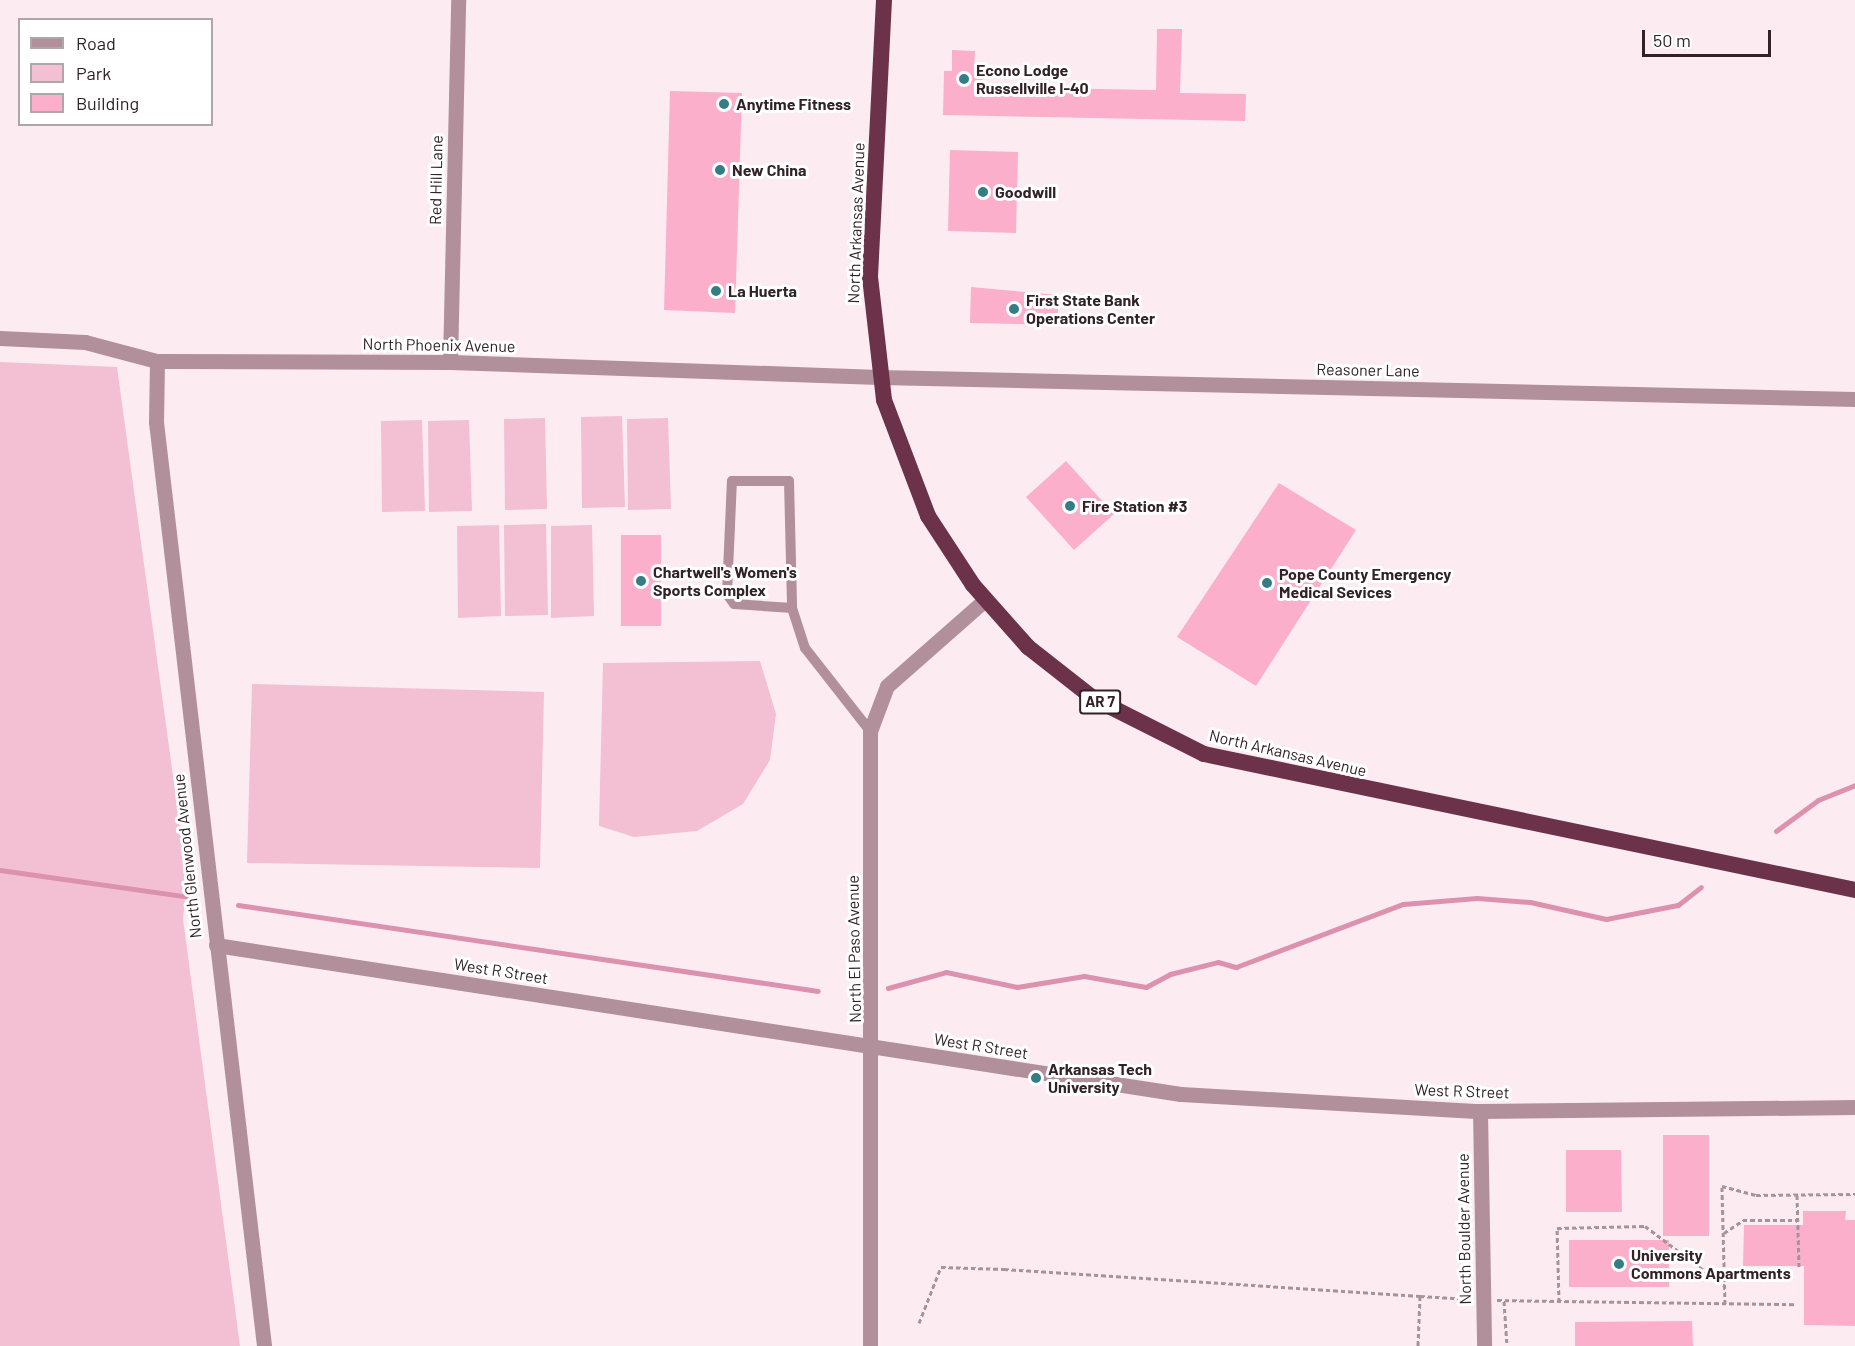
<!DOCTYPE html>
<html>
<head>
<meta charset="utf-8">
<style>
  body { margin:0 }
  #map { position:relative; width:1855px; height:1346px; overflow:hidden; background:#fcecf1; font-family:Barlow,sans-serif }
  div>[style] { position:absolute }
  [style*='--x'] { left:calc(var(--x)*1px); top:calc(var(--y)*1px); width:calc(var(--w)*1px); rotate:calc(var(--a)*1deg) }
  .green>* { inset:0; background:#f3bfd2 }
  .stream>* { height:5px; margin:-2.5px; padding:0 2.5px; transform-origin:2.5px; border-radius:2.5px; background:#dc92ae }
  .building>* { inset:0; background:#fbafcb }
  .path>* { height:3px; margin-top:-1.5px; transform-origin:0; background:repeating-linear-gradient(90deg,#a39499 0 4.5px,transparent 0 7.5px) }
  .service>* { height:10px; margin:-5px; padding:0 5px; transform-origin:5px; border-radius:5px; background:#b1909c }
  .minor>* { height:15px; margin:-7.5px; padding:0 7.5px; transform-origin:7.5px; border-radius:7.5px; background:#b1909c }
  .tertiary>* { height:15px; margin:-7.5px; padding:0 7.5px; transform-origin:7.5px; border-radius:7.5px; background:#b1909c }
  .trunk>* { height:16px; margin:-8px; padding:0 8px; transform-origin:8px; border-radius:8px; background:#6c324a }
  .dots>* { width:16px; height:16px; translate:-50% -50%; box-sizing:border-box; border:3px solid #fff; border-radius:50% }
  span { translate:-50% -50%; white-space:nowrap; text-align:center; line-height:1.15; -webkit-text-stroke:6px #fff; paint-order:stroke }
  .shield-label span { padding:2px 4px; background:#fff; border:2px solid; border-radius:4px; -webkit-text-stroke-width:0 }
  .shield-label { font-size:15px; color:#312228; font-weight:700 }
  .poi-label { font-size:16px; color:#312228; font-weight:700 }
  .left { translate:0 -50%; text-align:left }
  .street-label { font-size:16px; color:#312228 }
  .legend { position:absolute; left:18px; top:18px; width:195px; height:108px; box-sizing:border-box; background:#fff; border:2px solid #ada7a9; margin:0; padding:8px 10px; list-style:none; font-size:18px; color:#312228 }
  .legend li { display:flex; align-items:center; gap:12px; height:30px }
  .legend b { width:30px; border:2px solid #ada7a9 }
  .scale { position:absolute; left:1642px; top:30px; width:129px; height:27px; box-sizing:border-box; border:3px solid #312228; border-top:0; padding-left:8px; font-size:18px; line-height:21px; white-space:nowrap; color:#312228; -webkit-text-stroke:4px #fff; paint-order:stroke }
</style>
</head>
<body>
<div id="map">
  <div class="green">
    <div style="clip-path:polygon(0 362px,117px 367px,187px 878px,183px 919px,240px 1346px,0 1346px)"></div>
    <div style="clip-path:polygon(622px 416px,625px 507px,582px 508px,581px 417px)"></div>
    <div style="clip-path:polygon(545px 418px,547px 509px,505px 510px,504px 419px)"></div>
    <div style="clip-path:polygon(668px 418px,671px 509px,628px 510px,627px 419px)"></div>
    <div style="clip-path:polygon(422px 420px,425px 511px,382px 512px,381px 421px)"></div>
    <div style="clip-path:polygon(469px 420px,472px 511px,429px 512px,428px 421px)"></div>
    <div style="clip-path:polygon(546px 524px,548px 615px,505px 616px,504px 525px)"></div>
    <div style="clip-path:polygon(499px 525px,501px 616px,458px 618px,457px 526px)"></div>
    <div style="clip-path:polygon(592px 525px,594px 616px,551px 618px,551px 526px)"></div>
    <div style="clip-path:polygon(760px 661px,776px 714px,770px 760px,743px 804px,697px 831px,634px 837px,599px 826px,603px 663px)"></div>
    <div style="clip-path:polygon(252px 684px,544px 692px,540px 868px,247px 863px)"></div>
  </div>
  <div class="stream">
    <div style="--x:1776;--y:831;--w:52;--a:-36.4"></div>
    <div style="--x:1818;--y:800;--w:40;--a:-22"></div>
    <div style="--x:0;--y:870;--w:198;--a:8.1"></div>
    <div style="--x:238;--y:905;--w:586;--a:8.43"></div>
    <div style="--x:888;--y:988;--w:60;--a:-15.4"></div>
    <div style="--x:946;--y:972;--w:73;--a:11.9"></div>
    <div style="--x:1017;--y:987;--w:68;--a:-9.3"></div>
    <div style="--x:1084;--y:976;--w:63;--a:10.1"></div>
    <div style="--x:1146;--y:987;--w:27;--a:-28"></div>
    <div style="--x:1170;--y:974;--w:49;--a:-14"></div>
    <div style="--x:1218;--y:962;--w:19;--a:16"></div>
    <div style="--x:1236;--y:967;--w:178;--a:-20.7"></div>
    <div style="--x:1403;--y:904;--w:74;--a:-4.6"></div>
    <div style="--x:1477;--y:898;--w:53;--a:4.3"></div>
    <div style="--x:1530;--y:902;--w:78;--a:12.6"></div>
    <div style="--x:1606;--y:919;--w:73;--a:-11"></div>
    <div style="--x:1678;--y:905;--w:29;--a:-38"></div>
  </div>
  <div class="building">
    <div style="clip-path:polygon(1157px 29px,1182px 29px,1180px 93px,1246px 94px,1245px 121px,943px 115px,944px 71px,952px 71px,952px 50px,975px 51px,974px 71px,983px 71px,983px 87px,1156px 90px)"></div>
    <div style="clip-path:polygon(670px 91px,742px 93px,735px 313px,664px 310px)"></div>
    <div style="clip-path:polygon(950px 150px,1018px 152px,1016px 233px,948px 231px)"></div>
    <div style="clip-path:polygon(971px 287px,1058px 295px,1058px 325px,970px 323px)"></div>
    <div style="clip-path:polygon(1066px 461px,1114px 514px,1074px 550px,1026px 497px)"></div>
    <div style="clip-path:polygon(1279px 483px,1356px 530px,1256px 686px,1177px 637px)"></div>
    <div style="clip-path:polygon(621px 535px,661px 535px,661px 626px,621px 626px)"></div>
    <div style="clip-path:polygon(1663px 1135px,1709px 1135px,1709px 1236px,1663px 1236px)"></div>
    <div style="clip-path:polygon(1566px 1150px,1621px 1150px,1622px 1212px,1566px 1212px)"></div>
    <div style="clip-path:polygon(1803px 1211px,1846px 1211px,1845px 1220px,1855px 1220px,1855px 1326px,1804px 1325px,1804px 1266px,1743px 1266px,1744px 1225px,1803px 1225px)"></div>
    <div style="clip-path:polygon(1569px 1240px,1669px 1240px,1669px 1287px,1569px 1287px)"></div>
    <div style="clip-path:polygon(1692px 1321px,1693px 1346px,1575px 1346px,1575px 1322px)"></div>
  </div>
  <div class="path">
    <div style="--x:1797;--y:1195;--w:72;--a:88.4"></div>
    <div style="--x:1724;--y:1233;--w:23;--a:-34"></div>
    <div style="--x:1743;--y:1220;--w:55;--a:0"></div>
    <div style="--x:1420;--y:1296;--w:49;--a:3.5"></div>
    <div style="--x:1497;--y:1300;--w:299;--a:0.8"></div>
    <div style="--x:1504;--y:1301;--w:45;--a:86.2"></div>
    <div style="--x:1559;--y:1302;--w:74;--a:-91.5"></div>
    <div style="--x:1557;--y:1228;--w:88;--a:-1.3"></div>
    <div style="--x:1645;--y:1226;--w:100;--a:36.9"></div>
    <div style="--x:1725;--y:1304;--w:118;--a:-91.5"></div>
    <div style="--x:1722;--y:1186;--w:35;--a:15"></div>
    <div style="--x:1756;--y:1195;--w:99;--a:-0.6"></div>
    <div style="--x:919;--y:1323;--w:60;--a:-68.6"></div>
    <div style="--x:941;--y:1267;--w:63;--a:1.8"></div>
    <div style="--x:1004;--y:1269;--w:417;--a:3.7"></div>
    <div style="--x:1420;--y:1296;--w:50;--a:92.3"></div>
  </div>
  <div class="service">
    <div style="--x:792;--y:608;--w:58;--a:-176.1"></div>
    <div style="--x:734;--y:604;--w:12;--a:-125"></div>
    <div style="--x:727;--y:594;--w:113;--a:-87.5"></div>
    <div style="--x:732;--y:481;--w:57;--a:0"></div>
    <div style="--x:789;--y:481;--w:127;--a:88.6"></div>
    <div style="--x:792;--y:608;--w:42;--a:72"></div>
    <div style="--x:805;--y:648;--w:105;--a:51.9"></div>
  </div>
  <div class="minor">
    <div style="--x:157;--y:361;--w:61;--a:90.9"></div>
    <div style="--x:156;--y:422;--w:930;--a:83.33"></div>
    <div style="--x:450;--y:362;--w:362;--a:-88.7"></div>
    <div style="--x:879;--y:377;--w:976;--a:1.29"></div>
    <div style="--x:216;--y:945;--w:976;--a:8.78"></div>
    <div style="--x:1181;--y:1094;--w:299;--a:3.3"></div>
    <div style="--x:1480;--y:1111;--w:375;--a:-0.6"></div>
    <div style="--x:1480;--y:1111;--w:235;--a:89"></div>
    <div style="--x:870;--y:1346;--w:615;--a:-90"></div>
    <div style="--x:870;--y:731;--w:48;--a:-69.3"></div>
    <div style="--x:887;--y:686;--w:130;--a:-41.3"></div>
  </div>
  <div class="tertiary">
    <div style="--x:0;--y:338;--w:85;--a:2.7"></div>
    <div style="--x:85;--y:342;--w:74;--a:14.8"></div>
    <div style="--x:157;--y:361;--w:293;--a:0.2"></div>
    <div style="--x:450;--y:362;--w:429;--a:2"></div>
  </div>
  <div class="trunk">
    <div style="--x:884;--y:0;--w:277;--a:92.9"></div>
    <div style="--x:870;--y:277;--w:124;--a:83.5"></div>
    <div style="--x:884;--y:400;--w:124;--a:69.2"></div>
    <div style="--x:928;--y:516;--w:82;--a:56.9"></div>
    <div style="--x:973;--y:585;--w:83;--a:48.4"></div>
    <div style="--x:1028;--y:647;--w:83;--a:38.1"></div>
    <div style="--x:1093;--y:698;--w:124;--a:26.8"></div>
    <div style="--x:1204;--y:754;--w:665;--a:11.8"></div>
  </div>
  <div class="dots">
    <div style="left:964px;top:79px;background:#357d85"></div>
    <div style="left:724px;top:104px;background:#357d85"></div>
    <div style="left:720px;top:170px;background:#357d85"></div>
    <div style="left:983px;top:192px;background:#357d85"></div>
    <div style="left:716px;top:291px;background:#357d85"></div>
    <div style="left:1014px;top:309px;background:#357d85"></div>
    <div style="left:1070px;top:506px;background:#357d85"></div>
    <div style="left:641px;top:581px;background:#357d85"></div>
    <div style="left:1267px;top:583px;background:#357d85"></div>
    <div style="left:1036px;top:1078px;background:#357d85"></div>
    <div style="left:1619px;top:1264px;background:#357d85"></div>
  </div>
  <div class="shield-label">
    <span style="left:1100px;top:702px">AR 7</span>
  </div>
  <div class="poi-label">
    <span class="left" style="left:976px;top:79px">Econo Lodge<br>Russellville I-40</span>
    <span class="left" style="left:736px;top:104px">Anytime Fitness</span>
    <span class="left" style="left:732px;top:170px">New China</span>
    <span class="left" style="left:995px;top:192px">Goodwill</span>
    <span class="left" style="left:728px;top:291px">La Huerta</span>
    <span class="left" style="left:1026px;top:309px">First State Bank<br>Operations Center</span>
    <span class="left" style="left:1082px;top:506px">Fire Station #3</span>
    <span class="left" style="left:653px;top:581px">Chartwell's Women's<br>Sports Complex</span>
    <span class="left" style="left:1279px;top:583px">Pope County Emergency<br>Medical Sevices</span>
    <span class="left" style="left:1048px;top:1078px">Arkansas Tech<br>University</span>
    <span class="left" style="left:1631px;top:1264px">University<br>Commons Apartments</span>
  </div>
  <div class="street-label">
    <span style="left:436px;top:180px;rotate:-89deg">Red Hill Lane</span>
    <span style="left:856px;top:223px;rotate:-88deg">North Arkansas Avenue</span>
    <span style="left:439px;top:345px;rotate:1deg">North Phoenix Avenue</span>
    <span style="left:1368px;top:370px;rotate:1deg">Reasoner Lane</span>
    <span style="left:1288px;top:753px;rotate:13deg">North Arkansas Avenue</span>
    <span style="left:187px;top:856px;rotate:-96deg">North Glenwood Avenue</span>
    <span style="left:854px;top:949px;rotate:-91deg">North El Paso Avenue</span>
    <span style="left:501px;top:971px;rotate:9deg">West R Street</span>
    <span style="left:981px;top:1046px;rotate:9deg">West R Street</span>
    <span style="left:1462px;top:1091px;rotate:2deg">West R Street</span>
    <span style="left:1464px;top:1229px;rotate:-91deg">North Boulder Avenue</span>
  </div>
  <ul class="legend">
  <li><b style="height:8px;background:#b1909c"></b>Road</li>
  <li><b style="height:16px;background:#f3bfd2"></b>Park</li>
  <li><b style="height:16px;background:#fbafcb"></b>Building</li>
  </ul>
  <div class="scale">50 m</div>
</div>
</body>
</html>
